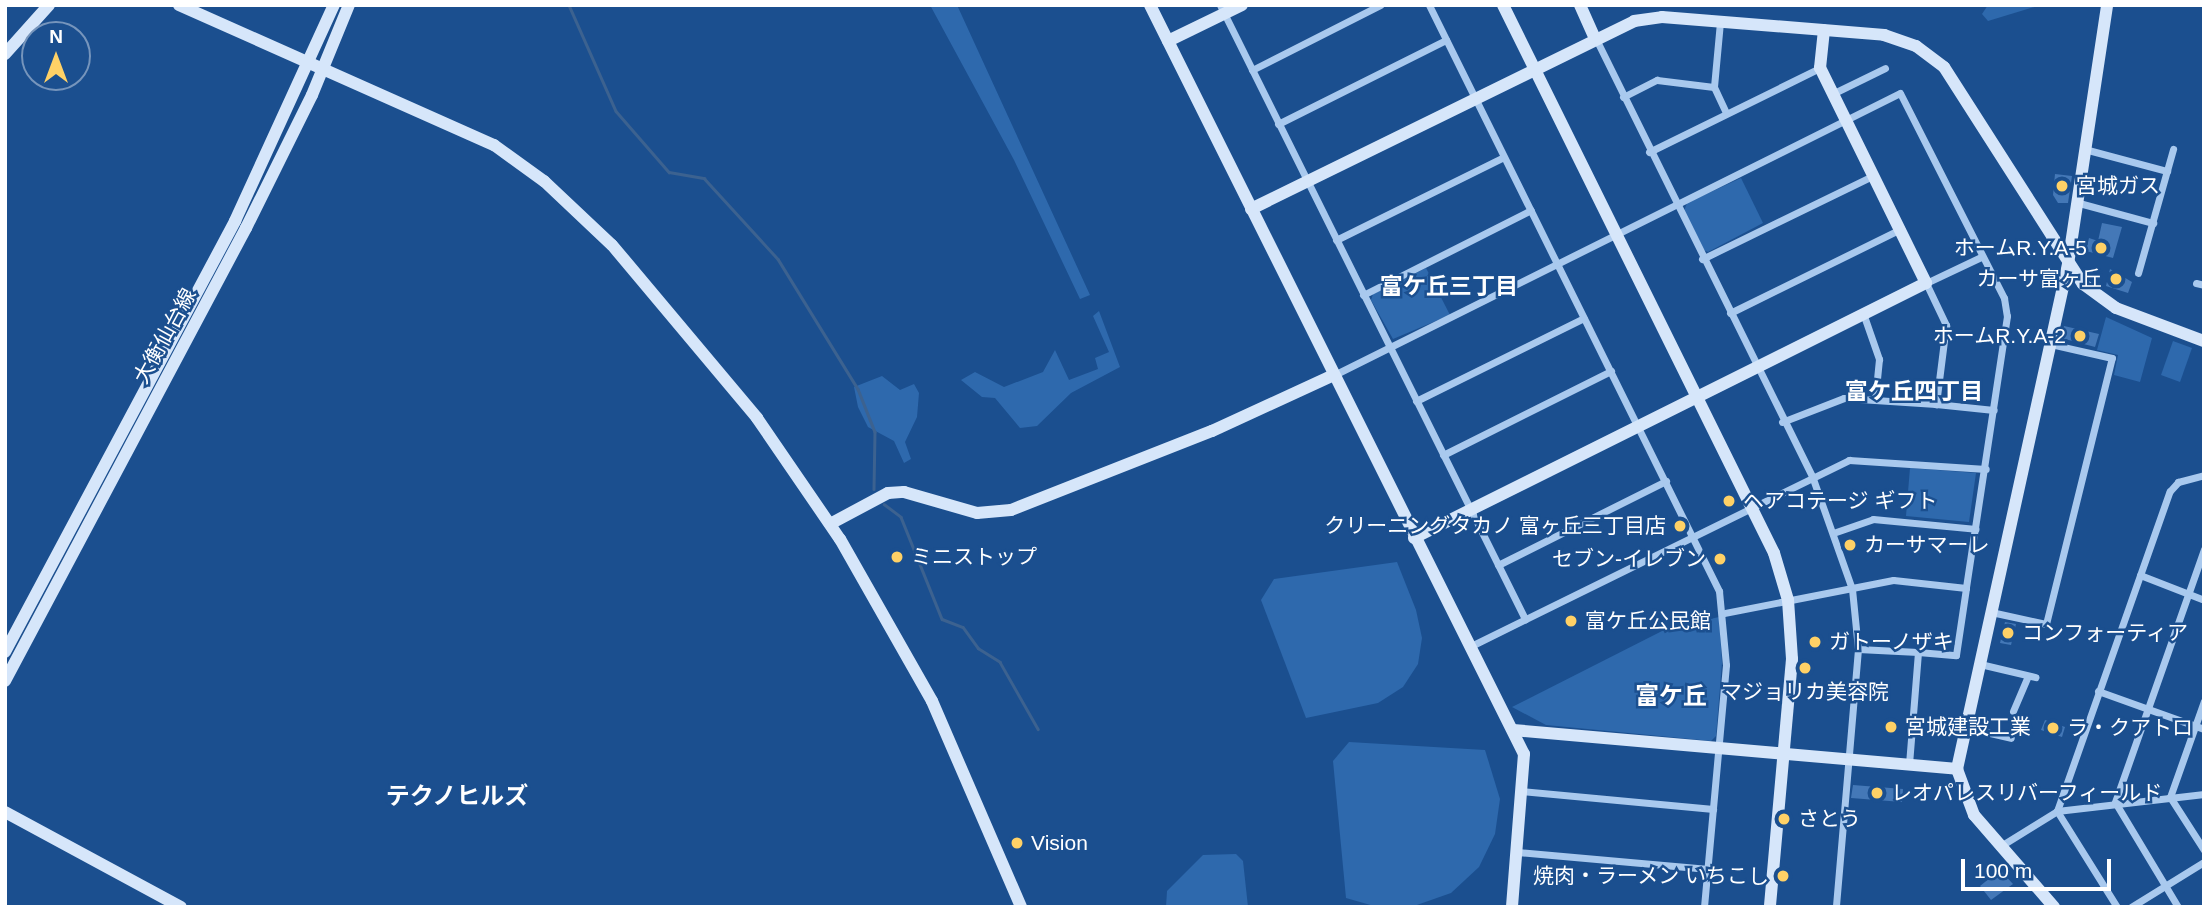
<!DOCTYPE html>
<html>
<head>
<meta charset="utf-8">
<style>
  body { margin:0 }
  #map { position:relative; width:2209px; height:912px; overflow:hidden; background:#1b4f8f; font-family:Helvetica,"Noto Sans JP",sans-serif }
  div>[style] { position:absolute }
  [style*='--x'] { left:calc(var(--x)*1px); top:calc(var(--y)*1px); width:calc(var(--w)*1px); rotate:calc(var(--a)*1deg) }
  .green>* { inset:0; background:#2e69ad }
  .stream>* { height:2.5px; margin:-1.25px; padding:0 1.25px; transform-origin:1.25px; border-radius:1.25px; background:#3c6290 }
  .building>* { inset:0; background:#4478b7 }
  .street>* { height:7px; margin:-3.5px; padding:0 3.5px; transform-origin:3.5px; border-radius:3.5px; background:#a9c9ee }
  .secondary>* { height:12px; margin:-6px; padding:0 6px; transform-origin:6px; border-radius:6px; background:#d6e6fa }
  .dots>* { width:19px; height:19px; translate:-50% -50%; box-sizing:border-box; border:4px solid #1b4f8f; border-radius:50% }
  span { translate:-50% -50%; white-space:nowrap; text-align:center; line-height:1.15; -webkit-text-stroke:5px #1b4f8f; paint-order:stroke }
  .poi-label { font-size:21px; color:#fff }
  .left { translate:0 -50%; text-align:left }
  .right { translate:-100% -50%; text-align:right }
  .street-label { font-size:21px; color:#fff }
  .neighbourhood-label { font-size:23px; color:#fff; font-weight:700 }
  .quarter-label { font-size:24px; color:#fff; font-weight:700 }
  .frame { position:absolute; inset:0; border:7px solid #fff; pointer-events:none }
  .north { position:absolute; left:21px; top:21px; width:70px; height:70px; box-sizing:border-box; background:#1b4f8f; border:2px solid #7695bc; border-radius:50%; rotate:0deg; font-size:19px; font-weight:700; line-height:28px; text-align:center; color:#fff }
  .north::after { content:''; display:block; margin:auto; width:24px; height:32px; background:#ffd166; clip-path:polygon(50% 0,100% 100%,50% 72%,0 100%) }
  .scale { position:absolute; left:1961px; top:859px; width:150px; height:32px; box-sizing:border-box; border:4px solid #fff; border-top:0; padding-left:9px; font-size:21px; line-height:24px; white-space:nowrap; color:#fff; -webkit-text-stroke:5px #1b4f8f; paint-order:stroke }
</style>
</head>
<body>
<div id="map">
  <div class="green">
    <div style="clip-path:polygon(930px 5px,957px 5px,1090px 295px,1080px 299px,1014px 160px)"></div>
    <div style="clip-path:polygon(1988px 5px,2041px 5px,1988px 21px,1982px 14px)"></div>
    <div style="clip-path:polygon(1741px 178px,1763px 223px,1708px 252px,1701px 249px,1684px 211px,1687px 203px)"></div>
    <div style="clip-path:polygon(1426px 268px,1450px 315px,1393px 339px,1371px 300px,1373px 294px)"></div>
    <div style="clip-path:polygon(1099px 311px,1120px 367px,1071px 393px,1037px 426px,1020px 428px,995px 398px,982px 397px,961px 380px,975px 372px,1004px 387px,1043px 372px,1055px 350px,1069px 380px,1098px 369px,1095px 358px,1109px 352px,1093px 316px)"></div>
    <div style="clip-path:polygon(2106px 317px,2152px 338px,2140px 382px,2114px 375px,2118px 355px,2097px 350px)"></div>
    <div style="clip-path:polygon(2173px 341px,2192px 348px,2180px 382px,2161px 375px)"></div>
    <div style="clip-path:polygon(882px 376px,900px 390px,914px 384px,919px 393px,917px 417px,905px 442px,911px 459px,904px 463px,894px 441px,868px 427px,858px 407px,854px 387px)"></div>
    <div style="clip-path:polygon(1910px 468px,1976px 473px,1969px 522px,1906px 516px)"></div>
    <div style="clip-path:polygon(1397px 562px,1416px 610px,1422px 638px,1418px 664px,1403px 687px,1378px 703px,1306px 718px,1261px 600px,1274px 579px)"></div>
    <div style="clip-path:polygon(1719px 617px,1722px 663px,1716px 736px,1711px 741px,1546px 725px,1512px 707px,1666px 629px)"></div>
    <div style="clip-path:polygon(1349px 742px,1485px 750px,1500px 799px,1495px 834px,1479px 867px,1451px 893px,1414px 906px,1374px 906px,1346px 898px,1333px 761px)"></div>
    <div style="clip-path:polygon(1236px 854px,1243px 861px,1248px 907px,1166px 907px,1167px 891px,1203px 855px)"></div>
  </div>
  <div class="stream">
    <div style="--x:569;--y:5;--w:116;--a:66.1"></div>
    <div style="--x:616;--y:111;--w:81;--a:49"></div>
    <div style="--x:669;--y:172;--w:36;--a:10"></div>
    <div style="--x:704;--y:178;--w:110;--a:47.6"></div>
    <div style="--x:778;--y:259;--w:153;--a:58.4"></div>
    <div style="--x:858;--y:389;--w:46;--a:68.4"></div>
    <div style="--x:875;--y:432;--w:57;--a:91"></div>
    <div style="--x:884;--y:504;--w:21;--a:37"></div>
    <div style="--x:901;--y:517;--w:110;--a:68.1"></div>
    <div style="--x:942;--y:619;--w:22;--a:21"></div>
    <div style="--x:963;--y:627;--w:26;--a:54"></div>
    <div style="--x:978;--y:648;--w:26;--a:32"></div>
    <div style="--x:1000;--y:662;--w:77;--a:60.4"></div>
  </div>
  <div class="building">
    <div style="clip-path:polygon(2055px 174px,2072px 176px,2068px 203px,2058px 203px,2053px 195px)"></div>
    <div style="clip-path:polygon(2102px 223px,2122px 227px,2113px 258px,2086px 251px,2089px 238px,2098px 241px)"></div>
    <div style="clip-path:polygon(2110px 269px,2132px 282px,2128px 293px,2106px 286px)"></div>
    <div style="clip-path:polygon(2064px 326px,2099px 334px,2095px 347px,2061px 338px)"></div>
    <div style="clip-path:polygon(2005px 622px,2016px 624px,2011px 645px,2000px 643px)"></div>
    <div style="clip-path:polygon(2045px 720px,2065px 727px,2062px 737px,2041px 730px)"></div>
    <div style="clip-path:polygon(1853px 785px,1903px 789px,1902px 802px,1851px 798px)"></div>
    <div style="clip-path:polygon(2000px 870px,2013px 884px,1991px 900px,1980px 886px)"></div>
  </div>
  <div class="street">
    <div style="--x:1220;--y:5;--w:686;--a:63.58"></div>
    <div style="--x:1429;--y:5;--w:654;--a:63.67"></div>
    <div style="--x:1719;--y:591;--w:74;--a:84.6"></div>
    <div style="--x:1726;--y:665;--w:243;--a:95.2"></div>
    <div style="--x:1720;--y:22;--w:65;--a:95.3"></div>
    <div style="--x:1714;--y:87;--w:29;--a:65"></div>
    <div style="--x:1596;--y:39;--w:487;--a:63.7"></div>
    <div style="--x:1812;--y:476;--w:120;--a:70.5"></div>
    <div style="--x:1852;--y:589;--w:60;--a:84.3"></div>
    <div style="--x:1858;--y:649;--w:259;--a:94.9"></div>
    <div style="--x:1252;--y:70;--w:144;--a:-26.9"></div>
    <div style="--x:1832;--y:94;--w:59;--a:-26.1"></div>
    <div style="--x:1623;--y:97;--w:38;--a:-27"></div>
    <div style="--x:1657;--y:80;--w:57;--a:7"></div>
    <div style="--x:1278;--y:124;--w:188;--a:-26.6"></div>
    <div style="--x:2088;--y:150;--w:82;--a:14.9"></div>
    <div style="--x:1649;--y:152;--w:191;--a:-26.2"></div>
    <div style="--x:2079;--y:203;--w:77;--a:15.1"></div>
    <div style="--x:1336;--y:240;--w:187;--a:-26.3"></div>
    <div style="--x:1981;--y:257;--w:61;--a:154.7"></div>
    <div style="--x:1926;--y:283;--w:47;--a:64.5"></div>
    <div style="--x:1946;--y:325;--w:80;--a:97.2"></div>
    <div style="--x:1936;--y:404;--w:58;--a:5.9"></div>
    <div style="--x:1702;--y:259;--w:191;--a:-26"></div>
    <div style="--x:2138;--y:273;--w:129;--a:-74.2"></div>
    <div style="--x:2196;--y:283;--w:8;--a:14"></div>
    <div style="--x:1363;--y:295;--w:188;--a:-26.8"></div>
    <div style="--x:1730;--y:313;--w:191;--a:-26.2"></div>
    <div style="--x:1864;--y:316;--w:46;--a:70.8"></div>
    <div style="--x:1879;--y:359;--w:40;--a:95.7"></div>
    <div style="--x:1334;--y:375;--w:632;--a:-26.48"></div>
    <div style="--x:1900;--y:93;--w:230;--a:63.1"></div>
    <div style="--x:2004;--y:298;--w:18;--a:81"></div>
    <div style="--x:2007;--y:316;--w:275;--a:98.6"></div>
    <div style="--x:1966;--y:588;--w:73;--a:-173.7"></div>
    <div style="--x:1893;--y:580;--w:171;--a:168.9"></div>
    <div style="--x:1416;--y:401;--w:187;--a:-26.3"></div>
    <div style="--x:1782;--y:422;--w:66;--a:-21.2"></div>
    <div style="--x:1844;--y:398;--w:92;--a:3.7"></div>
    <div style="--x:1443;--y:455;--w:188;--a:-26.6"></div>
    <div style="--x:1836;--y:532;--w:39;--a:-19"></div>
    <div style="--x:1873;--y:519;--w:103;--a:5.5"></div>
    <div style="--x:1498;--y:565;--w:188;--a:-26.6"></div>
    <div style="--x:2140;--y:575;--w:69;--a:21.3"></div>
    <div style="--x:1991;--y:612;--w:56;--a:12.3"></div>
    <div style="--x:2046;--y:624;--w:274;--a:-76.1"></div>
    <div style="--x:2112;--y:358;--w:64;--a:-167.3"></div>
    <div style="--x:1469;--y:647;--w:424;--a:-26.2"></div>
    <div style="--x:1849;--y:460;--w:137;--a:3.8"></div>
    <div style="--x:1858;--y:649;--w:60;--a:2.9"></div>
    <div style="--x:1980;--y:664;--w:57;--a:13.3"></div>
    <div style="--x:2098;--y:691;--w:113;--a:19.7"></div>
    <div style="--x:2204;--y:701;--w:102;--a:109.5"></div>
    <div style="--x:2170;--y:797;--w:63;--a:57.3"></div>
    <div style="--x:2013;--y:711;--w:38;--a:-67"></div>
    <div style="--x:1964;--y:727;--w:48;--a:13.2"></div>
    <div style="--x:1909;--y:764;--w:112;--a:-85.4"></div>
    <div style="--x:1918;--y:652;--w:38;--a:5"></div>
    <div style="--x:1956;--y:655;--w:68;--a:-81.5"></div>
    <div style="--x:1522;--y:791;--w:192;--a:5.4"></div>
    <div style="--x:2057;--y:811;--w:339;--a:-70.6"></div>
    <div style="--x:2170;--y:491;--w:12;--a:-48"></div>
    <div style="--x:2178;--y:482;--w:27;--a:-15"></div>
    <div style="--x:2057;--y:811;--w:113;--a:58"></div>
    <div style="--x:1999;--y:847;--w:68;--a:-31.8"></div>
    <div style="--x:2057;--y:811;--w:148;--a:-6.6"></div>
    <div style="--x:1517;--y:852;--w:192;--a:5.1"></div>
    <div style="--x:2131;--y:907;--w:86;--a:-31.7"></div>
    <div style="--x:2178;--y:907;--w:122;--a:-121"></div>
    <div style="--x:2115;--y:802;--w:268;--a:-70.6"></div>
  </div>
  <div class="secondary">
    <div style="--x:179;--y:5;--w:345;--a:24"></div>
    <div style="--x:494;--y:145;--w:62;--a:35.8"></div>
    <div style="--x:544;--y:181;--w:93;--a:43.3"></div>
    <div style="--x:612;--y:245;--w:226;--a:50"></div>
    <div style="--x:757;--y:418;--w:147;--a:55.6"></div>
    <div style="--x:840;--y:539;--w:186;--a:60.4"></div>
    <div style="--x:932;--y:701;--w:224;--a:66.6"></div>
    <div style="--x:1150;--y:5;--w:837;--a:63.47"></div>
    <div style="--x:1524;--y:754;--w:153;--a:94.5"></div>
    <div style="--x:1503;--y:5;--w:611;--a:63.69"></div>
    <div style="--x:1774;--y:553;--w:49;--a:73.4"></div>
    <div style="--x:1788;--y:600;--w:59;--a:86.1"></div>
    <div style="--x:1792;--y:659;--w:249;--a:95.1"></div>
    <div style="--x:1580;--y:5;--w:37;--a:66"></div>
    <div style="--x:1168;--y:41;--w:82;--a:-25.9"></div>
    <div style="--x:5;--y:54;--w:66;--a:-48.1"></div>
    <div style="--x:1251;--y:209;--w:427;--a:-26.1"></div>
    <div style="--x:1634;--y:21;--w:28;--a:-8"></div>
    <div style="--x:1662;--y:17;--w:223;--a:4.6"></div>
    <div style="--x:1884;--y:35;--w:34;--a:19"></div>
    <div style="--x:1916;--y:46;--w:35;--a:37"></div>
    <div style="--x:1944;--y:67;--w:258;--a:57.4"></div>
    <div style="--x:2083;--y:284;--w:41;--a:36"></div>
    <div style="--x:2116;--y:308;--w:94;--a:20.6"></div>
    <div style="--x:830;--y:524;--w:66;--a:-28.1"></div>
    <div style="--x:888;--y:493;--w:16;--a:-4"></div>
    <div style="--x:904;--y:492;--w:76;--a:16"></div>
    <div style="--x:977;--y:513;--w:34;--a:-5"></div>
    <div style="--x:1011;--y:510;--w:216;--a:-21.5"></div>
    <div style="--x:1212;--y:431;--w:134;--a:-24.7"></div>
    <div style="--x:1414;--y:538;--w:572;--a:-26.48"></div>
    <div style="--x:1926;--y:283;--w:240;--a:-116.2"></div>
    <div style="--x:1820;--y:68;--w:38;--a:-84"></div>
    <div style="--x:5;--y:652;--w:489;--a:-61.9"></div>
    <div style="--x:235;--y:221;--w:238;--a:-65.4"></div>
    <div style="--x:5;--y:681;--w:513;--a:-61.99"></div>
    <div style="--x:246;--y:228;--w:148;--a:-63.6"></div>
    <div style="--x:312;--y:95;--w:97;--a:-67.7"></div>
    <div style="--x:1513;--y:730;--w:446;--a:5"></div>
    <div style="--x:5;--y:812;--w:200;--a:28.4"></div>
    <div style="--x:2054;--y:907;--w:122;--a:-131"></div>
    <div style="--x:1974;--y:815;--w:49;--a:-110.3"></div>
    <div style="--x:1957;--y:769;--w:517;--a:-77.6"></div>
    <div style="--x:2068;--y:264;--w:262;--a:-81.4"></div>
  </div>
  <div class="dots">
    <div style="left:2062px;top:186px;background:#ffd166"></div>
    <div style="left:2101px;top:248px;background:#ffd166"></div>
    <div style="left:2116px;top:279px;background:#ffd166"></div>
    <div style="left:2080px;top:336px;background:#ffd166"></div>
    <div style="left:1729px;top:501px;background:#ffd166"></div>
    <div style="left:1680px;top:526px;background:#ffd166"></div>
    <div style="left:1850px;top:545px;background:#ffd166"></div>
    <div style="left:897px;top:557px;background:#ffd166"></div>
    <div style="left:1720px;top:559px;background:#ffd166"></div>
    <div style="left:1571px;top:621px;background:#ffd166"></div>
    <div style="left:2008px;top:633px;background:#ffd166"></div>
    <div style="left:1815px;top:642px;background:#ffd166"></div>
    <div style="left:1805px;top:668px;background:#ffd166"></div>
    <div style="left:1891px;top:727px;background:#ffd166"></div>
    <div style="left:2053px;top:728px;background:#ffd166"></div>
    <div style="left:1877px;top:793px;background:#ffd166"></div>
    <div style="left:1784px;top:819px;background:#ffd166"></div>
    <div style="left:1017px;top:843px;background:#ffd166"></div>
    <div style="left:1783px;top:876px;background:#ffd166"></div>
  </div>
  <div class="poi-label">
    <span class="left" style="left:2076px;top:186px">宮城ガス</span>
    <span class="right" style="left:2087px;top:248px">ホームR.Y.A-5</span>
    <span class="right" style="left:2102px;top:279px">カーサ富ヶ丘</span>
    <span class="right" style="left:2066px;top:336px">ホームR.Y.A-2</span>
    <span class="left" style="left:1743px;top:501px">ヘアコテージ ギフト</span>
    <span class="right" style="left:1666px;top:526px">クリーニングタカノ 富ヶ丘三丁目店</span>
    <span class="left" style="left:1864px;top:545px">カーサマーレ</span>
    <span class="left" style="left:911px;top:557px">ミニストップ</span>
    <span class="right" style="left:1706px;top:559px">セブン-イレブン</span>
    <span class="left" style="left:1585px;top:621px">富ケ丘公民館</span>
    <span class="left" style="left:2022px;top:633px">コンフォーティア</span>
    <span class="left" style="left:1829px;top:642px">ガトーノザキ</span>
    <span style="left:1805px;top:692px">マジョリカ美容院</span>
    <span class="left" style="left:1905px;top:727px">宮城建設工業</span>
    <span class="left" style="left:2067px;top:728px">ラ・クアトロ</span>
    <span class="left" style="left:1891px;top:793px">レオパレスリバーフィールド</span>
    <span class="left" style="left:1798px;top:819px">さとう</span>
    <span class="left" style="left:1031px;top:843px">Vision</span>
    <span class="right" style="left:1769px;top:876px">焼肉・ラーメン いちこし</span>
  </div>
  <div class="street-label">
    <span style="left:165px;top:336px;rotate:-61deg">大衡仙台線</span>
  </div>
  <div class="neighbourhood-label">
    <span style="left:1449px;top:286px">富ケ丘三丁目</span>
    <span style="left:1914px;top:391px">富ケ丘四丁目</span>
  </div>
  <div class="quarter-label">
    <span style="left:1671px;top:696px">富ケ丘</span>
    <span style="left:457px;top:796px">テクノヒルズ</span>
  </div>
  <div class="frame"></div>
  <div class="north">N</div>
  <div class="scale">100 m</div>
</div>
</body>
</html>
